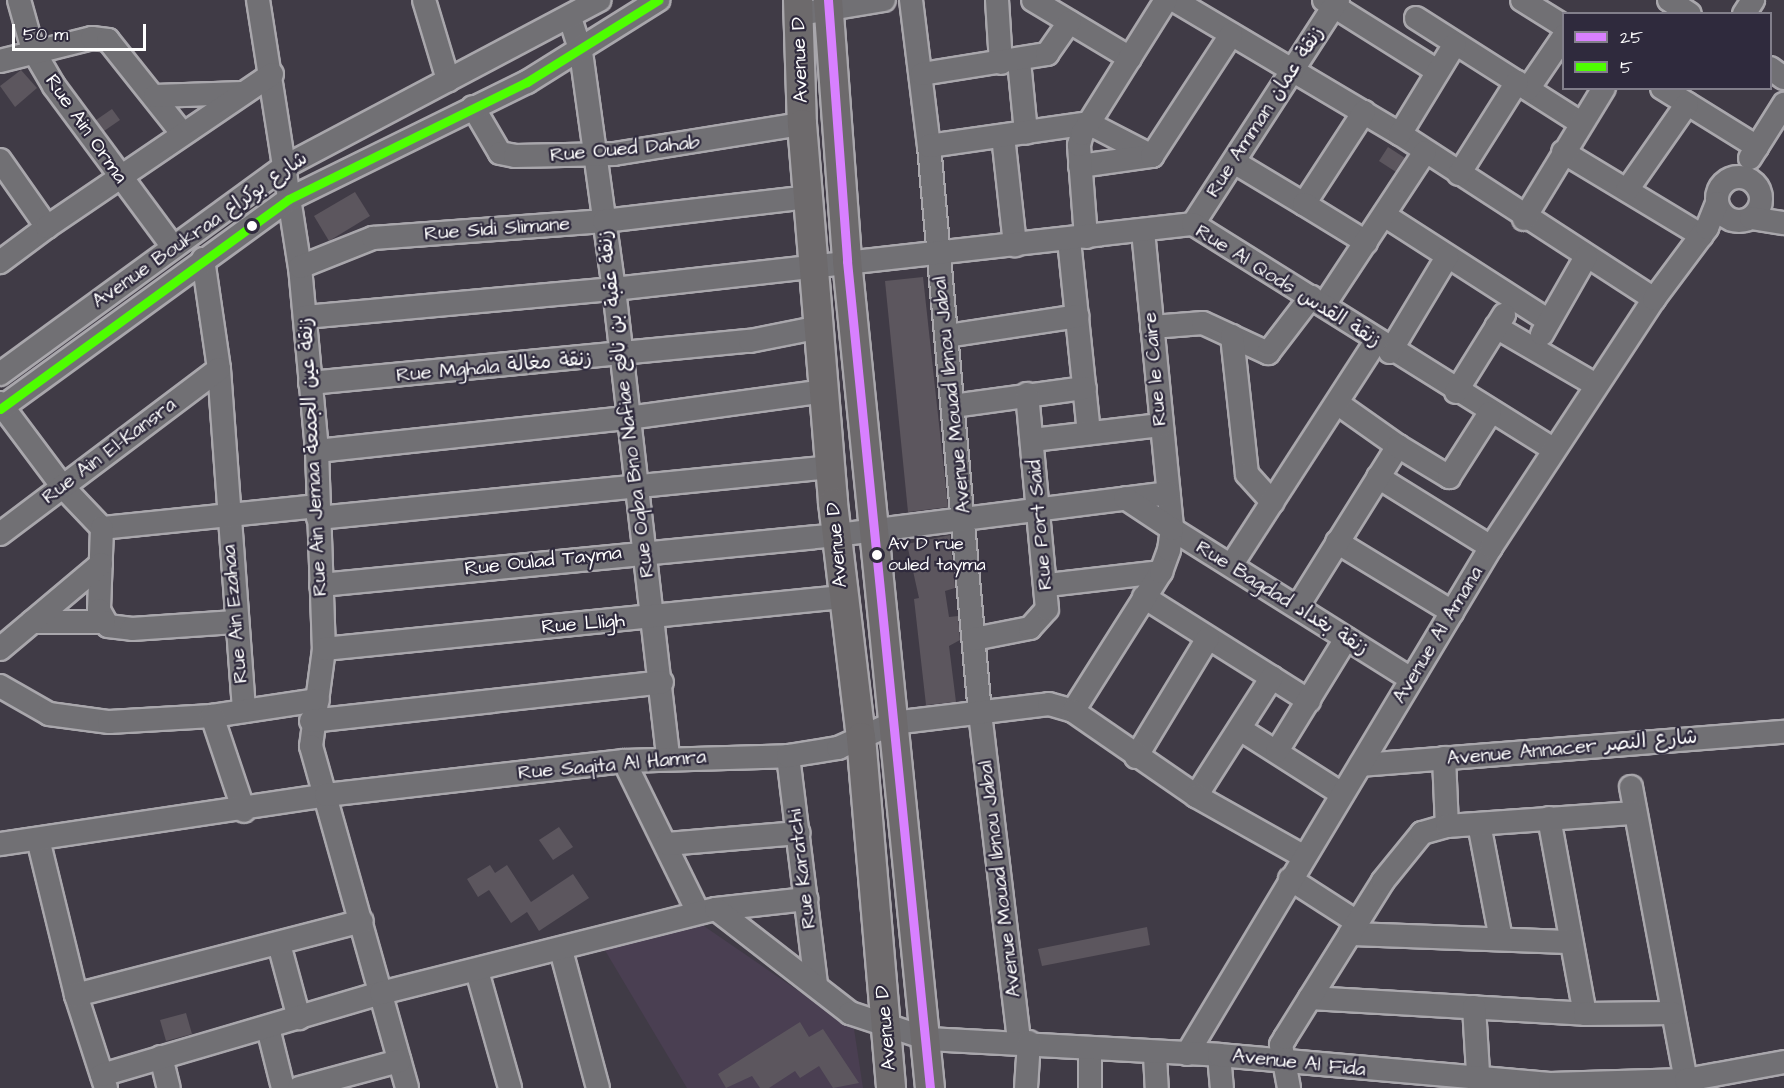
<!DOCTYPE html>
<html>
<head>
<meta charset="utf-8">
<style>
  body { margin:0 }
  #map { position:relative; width:1784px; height:1088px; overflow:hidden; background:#403b46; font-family:"Architects Daughter","Playpen Sans Arabic",sans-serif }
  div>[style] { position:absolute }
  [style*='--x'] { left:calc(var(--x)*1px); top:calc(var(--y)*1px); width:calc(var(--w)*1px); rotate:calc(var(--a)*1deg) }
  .built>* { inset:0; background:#4a3f52 }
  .building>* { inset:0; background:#5c565e }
  .roads { filter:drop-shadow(2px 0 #a9a7ac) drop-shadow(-2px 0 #a9a7ac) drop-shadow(0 2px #a9a7ac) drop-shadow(0 -2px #a9a7ac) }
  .minor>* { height:22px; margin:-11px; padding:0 11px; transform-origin:11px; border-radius:11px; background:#717074 }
  .minor>.ring { margin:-11px; padding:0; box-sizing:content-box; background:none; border:22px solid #717074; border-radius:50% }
  .major>* { height:28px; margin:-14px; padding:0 14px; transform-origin:14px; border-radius:14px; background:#6d6a6c }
  .bus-1>* { height:9px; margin:-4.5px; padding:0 4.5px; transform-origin:4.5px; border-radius:4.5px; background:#d880ff }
  .bus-2>* { height:9px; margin:-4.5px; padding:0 4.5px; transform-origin:4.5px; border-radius:4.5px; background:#4efe00 }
  .dots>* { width:16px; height:16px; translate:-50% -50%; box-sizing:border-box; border:3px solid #2f2a3d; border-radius:50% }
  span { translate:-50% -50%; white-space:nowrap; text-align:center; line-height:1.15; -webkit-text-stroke:4.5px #2f2a3d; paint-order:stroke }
  .bus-label { font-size:18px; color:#fff }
  .left { translate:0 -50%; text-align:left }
  .street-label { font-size:20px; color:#fff }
  .legend { position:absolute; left:1562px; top:12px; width:210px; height:78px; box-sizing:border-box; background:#2f2a3d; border:2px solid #827f8b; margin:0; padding:8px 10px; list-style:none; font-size:18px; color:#fff }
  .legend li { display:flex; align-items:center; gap:12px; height:30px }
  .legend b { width:30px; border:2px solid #827f8b }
  .scale { position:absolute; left:12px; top:24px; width:134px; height:27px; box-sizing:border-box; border:3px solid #fff; border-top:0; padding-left:8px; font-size:18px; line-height:21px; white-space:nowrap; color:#fff; -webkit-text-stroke:4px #2f2a3d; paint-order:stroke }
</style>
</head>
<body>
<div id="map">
  <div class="built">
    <div style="clip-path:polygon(698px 922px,854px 1029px,863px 1088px,687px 1088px,603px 947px)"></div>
  </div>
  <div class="building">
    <div style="clip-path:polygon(21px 70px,37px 88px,15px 107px,0 86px)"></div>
    <div style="clip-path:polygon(112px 109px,120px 120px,104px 131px,96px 120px)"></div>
    <div style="clip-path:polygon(1388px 147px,1405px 158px,1396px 172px,1379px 161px)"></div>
    <div style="clip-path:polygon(355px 192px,370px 216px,329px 241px,314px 216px)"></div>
    <div style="clip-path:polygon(923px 277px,948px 507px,908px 512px,885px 281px)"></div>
    <div style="clip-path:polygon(950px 535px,955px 588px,945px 591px,949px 617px,958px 616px,960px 640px,949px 646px,956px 702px,926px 705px,914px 599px,919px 598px,907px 544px)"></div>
    <div style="clip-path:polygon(559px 827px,573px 847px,553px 860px,539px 840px)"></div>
    <div style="clip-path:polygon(490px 865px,495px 873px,507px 865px,531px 902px,573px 874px,589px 898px,539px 931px,527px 912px,511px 923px,489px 890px,478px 897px,467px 879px)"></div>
    <div style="clip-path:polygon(1147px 927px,1150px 945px,1042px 966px,1038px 949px)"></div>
    <div style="clip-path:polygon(186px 1013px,192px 1034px,166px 1041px,160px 1020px)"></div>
    <div style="clip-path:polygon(800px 1022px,809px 1037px,823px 1029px,859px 1083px,833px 1088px,819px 1066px,800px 1078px,795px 1071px,769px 1088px,760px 1088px,752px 1076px,726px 1088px,718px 1074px)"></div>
  </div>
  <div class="roads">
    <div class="minor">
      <div style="--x:19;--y:0;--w:52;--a:74.4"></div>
      <div style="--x:33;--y:50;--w:42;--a:59.7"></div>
      <div style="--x:54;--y:86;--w:200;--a:53.5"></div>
      <div style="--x:258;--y:0;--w:270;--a:81.1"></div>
      <div style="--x:300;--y:267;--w:185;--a:84.7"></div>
      <div style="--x:317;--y:451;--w:198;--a:88"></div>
      <div style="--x:324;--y:649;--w:98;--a:97.6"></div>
      <div style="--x:311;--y:746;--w:355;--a:74.3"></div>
      <div style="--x:424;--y:0;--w:84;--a:73.3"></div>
      <div style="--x:911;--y:0;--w:147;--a:83"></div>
      <div style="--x:929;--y:146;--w:569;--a:84.86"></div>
      <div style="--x:980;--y:713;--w:330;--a:83.2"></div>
      <div style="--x:997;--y:0;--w:63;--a:86.4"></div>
      <div style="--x:1033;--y:0;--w:113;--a:30.9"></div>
      <div style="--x:1174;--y:0;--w:263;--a:30.7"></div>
      <div style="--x:1400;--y:134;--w:303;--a:33"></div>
      <div style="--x:1324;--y:0;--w:133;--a:32.1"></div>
      <div style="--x:1522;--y:0;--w:49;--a:31.8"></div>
      <div style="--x:1669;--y:0;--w:25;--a:34"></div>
      <div style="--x:799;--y:14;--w:86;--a:-9.4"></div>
      <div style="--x:1744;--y:14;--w:17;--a:-57"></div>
      <div style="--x:570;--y:18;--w:36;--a:72"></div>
      <div style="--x:581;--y:52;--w:239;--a:82.1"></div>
      <div style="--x:614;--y:289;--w:471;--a:83.4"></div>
      <div style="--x:1416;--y:18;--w:196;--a:32.5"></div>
      <div style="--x:0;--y:61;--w:95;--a:-14"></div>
      <div style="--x:92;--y:38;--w:16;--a:7"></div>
      <div style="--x:108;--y:40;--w:119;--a:51.5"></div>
      <div style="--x:1019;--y:61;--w:72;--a:84.4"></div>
      <div style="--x:1770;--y:68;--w:17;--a:36"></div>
      <div style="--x:922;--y:74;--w:127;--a:-9.1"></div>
      <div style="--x:1047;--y:54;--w:39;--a:-55"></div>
      <div style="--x:1662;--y:88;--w:112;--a:31.8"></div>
      <div style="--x:1528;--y:89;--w:64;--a:-55.8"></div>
      <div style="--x:155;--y:96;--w:88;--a:-2"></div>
      <div style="--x:473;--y:107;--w:53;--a:59.6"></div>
      <div style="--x:500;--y:153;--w:15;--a:11"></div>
      <div style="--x:515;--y:156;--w:99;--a:-1.2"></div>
      <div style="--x:614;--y:154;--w:190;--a:-9.1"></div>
      <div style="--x:1400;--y:134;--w:105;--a:-58.6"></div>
      <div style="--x:1003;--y:136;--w:110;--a:83.7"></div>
      <div style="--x:929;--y:146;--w:161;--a:-8.2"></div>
      <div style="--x:1088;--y:123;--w:72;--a:27.3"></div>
      <div style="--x:1563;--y:152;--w:162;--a:31.1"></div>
      <div style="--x:1750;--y:158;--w:64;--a:-57.8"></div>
      <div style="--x:0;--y:160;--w:82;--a:55"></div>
      <div style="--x:47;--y:227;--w:59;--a:143.3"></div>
      <div style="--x:1234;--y:162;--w:82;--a:31"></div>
      <div style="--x:1304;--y:204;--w:110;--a:-56.9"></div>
      <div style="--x:1080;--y:166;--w:73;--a:-7.9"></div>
      <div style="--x:1152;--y:156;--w:145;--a:-56.9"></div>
      <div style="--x:1459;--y:174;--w:109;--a:-57.8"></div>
      <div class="ring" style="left:1717px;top:177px;width:22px;height:22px"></div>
      <div style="--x:1627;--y:190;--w:105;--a:-55.1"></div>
      <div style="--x:1304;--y:204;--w:73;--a:31.5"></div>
      <div style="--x:1384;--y:215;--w:196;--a:32.7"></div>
      <div style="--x:1751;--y:218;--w:33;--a:9"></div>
      <div style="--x:1524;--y:219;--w:153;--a:-58.6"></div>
      <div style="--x:1193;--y:224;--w:267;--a:-57.1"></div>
      <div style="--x:47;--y:227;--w:272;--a:-34.2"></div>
      <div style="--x:1143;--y:231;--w:299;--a:84.4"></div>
      <div style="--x:1172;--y:529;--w:282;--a:32.1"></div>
      <div style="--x:1086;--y:237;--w:92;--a:-94.4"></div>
      <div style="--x:1079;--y:145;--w:11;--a:-75"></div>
      <div style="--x:1082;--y:134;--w:158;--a:-57.9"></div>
      <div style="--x:1069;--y:240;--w:194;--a:84.1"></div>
      <div style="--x:203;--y:259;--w:111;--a:81.7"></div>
      <div style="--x:219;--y:369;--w:343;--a:85.8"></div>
      <div style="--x:300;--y:267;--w:79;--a:-21.7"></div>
      <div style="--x:373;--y:238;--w:232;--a:-4.2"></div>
      <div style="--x:604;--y:221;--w:205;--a:-6.7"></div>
      <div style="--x:1324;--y:305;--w:183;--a:-56.6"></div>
      <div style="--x:305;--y:317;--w:310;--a:-5.2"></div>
      <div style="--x:614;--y:289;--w:583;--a:-6.41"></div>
      <div style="--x:1193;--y:224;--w:426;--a:32"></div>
      <div style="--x:1152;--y:327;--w:51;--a:-4.5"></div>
      <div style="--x:1203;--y:323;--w:72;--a:24.8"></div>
      <div style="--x:1268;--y:353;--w:71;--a:-52.5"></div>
      <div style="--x:1496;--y:327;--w:116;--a:30.1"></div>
      <div style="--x:1542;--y:334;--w:89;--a:-60.3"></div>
      <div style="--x:947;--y:336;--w:132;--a:-8.7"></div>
      <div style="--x:1232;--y:336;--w:139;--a:83.8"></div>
      <div style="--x:1247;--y:474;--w:38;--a:48"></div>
      <div style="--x:1390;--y:352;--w:111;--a:-59"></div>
      <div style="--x:0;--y:374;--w:351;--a:-36.1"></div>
      <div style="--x:284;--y:167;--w:357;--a:-27.9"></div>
      <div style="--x:310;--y:383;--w:442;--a:-5.5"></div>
      <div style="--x:750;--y:341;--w:71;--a:-11.3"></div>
      <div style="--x:1456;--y:392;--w:91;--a:-58.1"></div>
      <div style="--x:0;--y:403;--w:104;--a:53.2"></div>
      <div style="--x:62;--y:486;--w:58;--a:46.4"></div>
      <div style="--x:102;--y:528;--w:216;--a:-5.8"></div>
      <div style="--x:1337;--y:403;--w:75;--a:35.2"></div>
      <div style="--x:953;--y:406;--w:133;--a:-7.8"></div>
      <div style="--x:0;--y:409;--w:357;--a:-36"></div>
      <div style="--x:289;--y:199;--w:265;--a:-26.2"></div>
      <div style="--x:527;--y:82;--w:155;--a:-32"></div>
      <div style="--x:1033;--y:440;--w:128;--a:-6.7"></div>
      <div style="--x:317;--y:451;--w:313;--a:-6.1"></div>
      <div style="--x:628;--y:418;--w:199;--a:-7.8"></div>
      <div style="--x:1378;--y:477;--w:133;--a:31.8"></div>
      <div style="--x:318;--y:518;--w:516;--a:-5.68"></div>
      <div style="--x:102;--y:528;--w:82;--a:92.1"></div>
      <div style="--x:99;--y:610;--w:18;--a:61"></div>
      <div style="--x:108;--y:626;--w:24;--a:7"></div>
      <div style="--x:132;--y:629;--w:103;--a:-3.9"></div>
      <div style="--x:0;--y:534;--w:274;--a:-37"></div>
      <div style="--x:1337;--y:542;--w:135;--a:31.3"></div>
      <div style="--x:1232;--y:564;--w:265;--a:-57.1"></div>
      <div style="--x:321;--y:585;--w:518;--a:-5.53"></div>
      <div style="--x:837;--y:535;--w:334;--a:-7.2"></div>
      <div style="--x:1048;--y:585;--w:114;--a:-6.6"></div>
      <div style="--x:1144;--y:597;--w:195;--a:32.2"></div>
      <div style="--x:1298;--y:606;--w:189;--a:-58"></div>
      <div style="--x:1398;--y:446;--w:60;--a:31.3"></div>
      <div style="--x:1449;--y:477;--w:76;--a:-57.4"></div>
      <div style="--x:32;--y:622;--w:72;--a:0"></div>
      <div style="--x:974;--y:639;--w:57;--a:-11.1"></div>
      <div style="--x:1030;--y:628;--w:25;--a:-48"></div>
      <div style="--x:1047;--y:609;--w:216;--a:-95.3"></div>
      <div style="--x:0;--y:649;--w:132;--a:-40.1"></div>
      <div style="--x:324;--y:649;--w:521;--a:-5.73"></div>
      <div style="--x:0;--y:686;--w:56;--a:29.7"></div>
      <div style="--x:49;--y:714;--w:61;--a:7.6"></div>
      <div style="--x:109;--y:722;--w:103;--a:-3.3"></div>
      <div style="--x:212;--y:716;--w:107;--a:-8.6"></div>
      <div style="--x:1073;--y:711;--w:165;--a:-57.7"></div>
      <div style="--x:1161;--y:572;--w:23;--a:-70"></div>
      <div style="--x:1169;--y:550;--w:21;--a:-82"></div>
      <div style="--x:1172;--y:529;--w:56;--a:-146.6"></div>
      <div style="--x:212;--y:716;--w:100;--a:71.4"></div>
      <div style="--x:311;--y:721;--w:353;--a:-6.3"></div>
      <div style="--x:1240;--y:729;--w:121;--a:32.5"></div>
      <div style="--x:1277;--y:751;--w:132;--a:-58.4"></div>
      <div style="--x:788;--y:756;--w:229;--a:83"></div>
      <div style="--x:1136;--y:757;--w:139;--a:-58.8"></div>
      <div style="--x:1444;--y:758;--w:68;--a:87.5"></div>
      <div style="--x:624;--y:761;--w:166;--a:63.9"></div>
      <div style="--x:1361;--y:765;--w:424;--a:-4.5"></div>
      <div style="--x:1631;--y:787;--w:298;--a:79.4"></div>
      <div style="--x:1196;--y:796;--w:141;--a:-57.4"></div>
      <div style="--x:1549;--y:818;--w:199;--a:79.6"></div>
      <div style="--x:1479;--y:824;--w:117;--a:79.2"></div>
      <div style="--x:38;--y:839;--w:161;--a:76.3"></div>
      <div style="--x:76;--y:995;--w:98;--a:72.1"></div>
      <div style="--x:0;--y:844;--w:330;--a:-8.5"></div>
      <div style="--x:326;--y:795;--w:300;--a:-6.5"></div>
      <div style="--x:624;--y:761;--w:164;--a:-1.7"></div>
      <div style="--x:788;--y:756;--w:51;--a:-9.1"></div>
      <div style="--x:838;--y:748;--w:60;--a:-24.4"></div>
      <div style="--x:893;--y:723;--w:157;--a:-6.9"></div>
      <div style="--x:1049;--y:704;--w:25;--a:16"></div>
      <div style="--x:1073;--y:711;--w:150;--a:34.6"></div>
      <div style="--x:1196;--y:796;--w:123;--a:29.3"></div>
      <div style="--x:667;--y:844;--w:132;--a:-4.8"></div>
      <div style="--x:1290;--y:879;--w:80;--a:32.7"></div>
      <div style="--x:716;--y:909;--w:91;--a:-6.3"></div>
      <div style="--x:1350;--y:934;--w:220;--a:2.1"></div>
      <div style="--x:279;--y:944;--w:77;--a:74.9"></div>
      <div style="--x:561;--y:950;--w:143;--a:75"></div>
      <div style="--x:477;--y:971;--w:122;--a:74.2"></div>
      <div style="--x:76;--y:995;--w:295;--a:-14.5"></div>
      <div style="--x:1310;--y:998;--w:275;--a:3.3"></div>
      <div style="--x:1585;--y:1014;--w:87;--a:-0.7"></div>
      <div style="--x:1474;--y:1007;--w:81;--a:86.5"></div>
      <div style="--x:268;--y:1028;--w:62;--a:76"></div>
      <div style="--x:1090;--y:1050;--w:38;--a:90"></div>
      <div style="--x:1187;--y:1054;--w:591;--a:-59.05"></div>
      <div style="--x:1491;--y:547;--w:297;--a:-56.7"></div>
      <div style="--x:1654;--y:299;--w:89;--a:-53.3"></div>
      <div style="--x:1707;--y:228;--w:27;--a:-68"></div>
      <div style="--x:1155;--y:1055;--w:33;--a:87"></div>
      <div style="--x:1219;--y:1055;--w:33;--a:85"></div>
      <div style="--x:161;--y:1057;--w:32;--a:76"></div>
      <div style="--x:102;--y:1075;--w:291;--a:-16.4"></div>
      <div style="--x:381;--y:993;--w:345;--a:-14.1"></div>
      <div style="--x:716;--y:909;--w:170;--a:37.8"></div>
      <div style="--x:850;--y:1013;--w:82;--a:18.4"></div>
      <div style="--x:928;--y:1039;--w:291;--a:3.1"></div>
      <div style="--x:1219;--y:1055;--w:332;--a:5"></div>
      <div style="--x:1550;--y:1084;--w:136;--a:-1.7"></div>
      <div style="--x:1686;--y:1080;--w:100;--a:-10.4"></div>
      <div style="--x:299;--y:1088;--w:104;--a:-15.1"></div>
      <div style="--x:1026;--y:1088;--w:46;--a:-86.3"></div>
      <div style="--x:1289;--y:1088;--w:44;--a:-100.5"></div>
      <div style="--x:1281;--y:1045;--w:8;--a:-60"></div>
      <div style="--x:1285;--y:1038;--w:185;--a:-58"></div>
      <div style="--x:1383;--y:881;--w:62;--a:-50.9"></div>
      <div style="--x:1422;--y:833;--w:26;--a:-16"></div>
      <div style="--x:1447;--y:826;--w:188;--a:-4"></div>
    </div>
    <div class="major">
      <div style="--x:798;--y:0;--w:124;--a:88.2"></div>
      <div style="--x:802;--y:124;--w:380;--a:85.3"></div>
      <div style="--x:833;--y:503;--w:236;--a:83.2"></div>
      <div style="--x:861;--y:737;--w:352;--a:85.1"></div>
      <div style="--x:828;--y:0;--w:262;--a:85.8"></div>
      <div style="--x:847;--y:261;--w:831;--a:84.27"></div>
    </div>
  </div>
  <div class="bus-1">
    <div style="--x:828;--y:0;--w:262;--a:85.8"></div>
    <div style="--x:847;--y:261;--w:831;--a:84.27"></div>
  </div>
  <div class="bus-2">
    <div style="--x:0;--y:409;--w:357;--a:-36"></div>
    <div style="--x:289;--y:199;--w:265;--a:-26.2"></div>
    <div style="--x:527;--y:82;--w:155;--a:-32"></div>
  </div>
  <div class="dots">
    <div style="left:252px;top:226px;background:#fff"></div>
    <div style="left:877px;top:555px;background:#fff"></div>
  </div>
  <div class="bus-label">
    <span class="left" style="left:888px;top:555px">Av D rue<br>ouled tayma</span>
  </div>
  <div class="street-label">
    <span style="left:800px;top:60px;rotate:-92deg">Avenue D</span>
    <span style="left:1265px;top:112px;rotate:-57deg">Rue Amman زنقة عمان</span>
    <span style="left:86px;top:129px;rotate:55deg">Rue Ain Orma</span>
    <span style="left:625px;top:149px;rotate:-5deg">Rue Oued Dahab</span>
    <span style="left:497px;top:229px;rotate:-4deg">Rue Sidi Slimane</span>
    <span style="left:200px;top:230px;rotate:-35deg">Avenue Boukraa شارع بوكراع</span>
    <span style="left:1288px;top:286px;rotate:32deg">Rue Al Qods زنقة القدس</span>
    <span style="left:494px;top:367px;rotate:-5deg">Rue Mghala زنقة مغالة</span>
    <span style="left:1155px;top:369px;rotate:-95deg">Rue le Caire</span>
    <span style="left:952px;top:395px;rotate:-96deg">Avenue Mouad Ibnou Jabal</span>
    <span style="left:626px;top:404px;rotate:-97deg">Rue Oqba Bno Nafiae زنقة عقبة بن نافع</span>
    <span style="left:109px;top:451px;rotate:-37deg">Rue Ain El-Kansra</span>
    <span style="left:313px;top:457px;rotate:-93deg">Rue Ain Jemaa زنقة عين الجمعة</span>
    <span style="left:1040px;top:525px;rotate:-95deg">Rue Port Said</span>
    <span style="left:837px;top:545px;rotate:-95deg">Avenue D</span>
    <span style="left:543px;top:561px;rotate:-6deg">Rue Oulad Tayma</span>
    <span style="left:1282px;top:598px;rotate:32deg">Rue Bagdad زنقة بغداد</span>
    <span style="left:235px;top:614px;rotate:-95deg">Rue Ain Ezahaa</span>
    <span style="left:583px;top:624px;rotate:-5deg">Rue Lligh</span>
    <span style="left:1438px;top:635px;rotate:-59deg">Avenue Al Amana</span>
    <span style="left:1572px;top:748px;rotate:-5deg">Avenue Annacer شارع النصر</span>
    <span style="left:612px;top:765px;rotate:-5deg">Rue Saqita Al Hamra</span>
    <span style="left:802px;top:869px;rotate:-97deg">Rue Karatchi</span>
    <span style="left:1000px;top:879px;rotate:-97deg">Avenue Mouad Ibnou Jabal</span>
    <span style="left:886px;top:1028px;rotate:-95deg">Avenue D</span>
    <span style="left:1299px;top:1063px;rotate:6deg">Avenue Al Fida</span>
  </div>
  <ul class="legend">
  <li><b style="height:8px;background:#d880ff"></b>25</li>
  <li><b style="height:8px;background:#4efe00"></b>5</li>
  </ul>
  <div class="scale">50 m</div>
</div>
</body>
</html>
